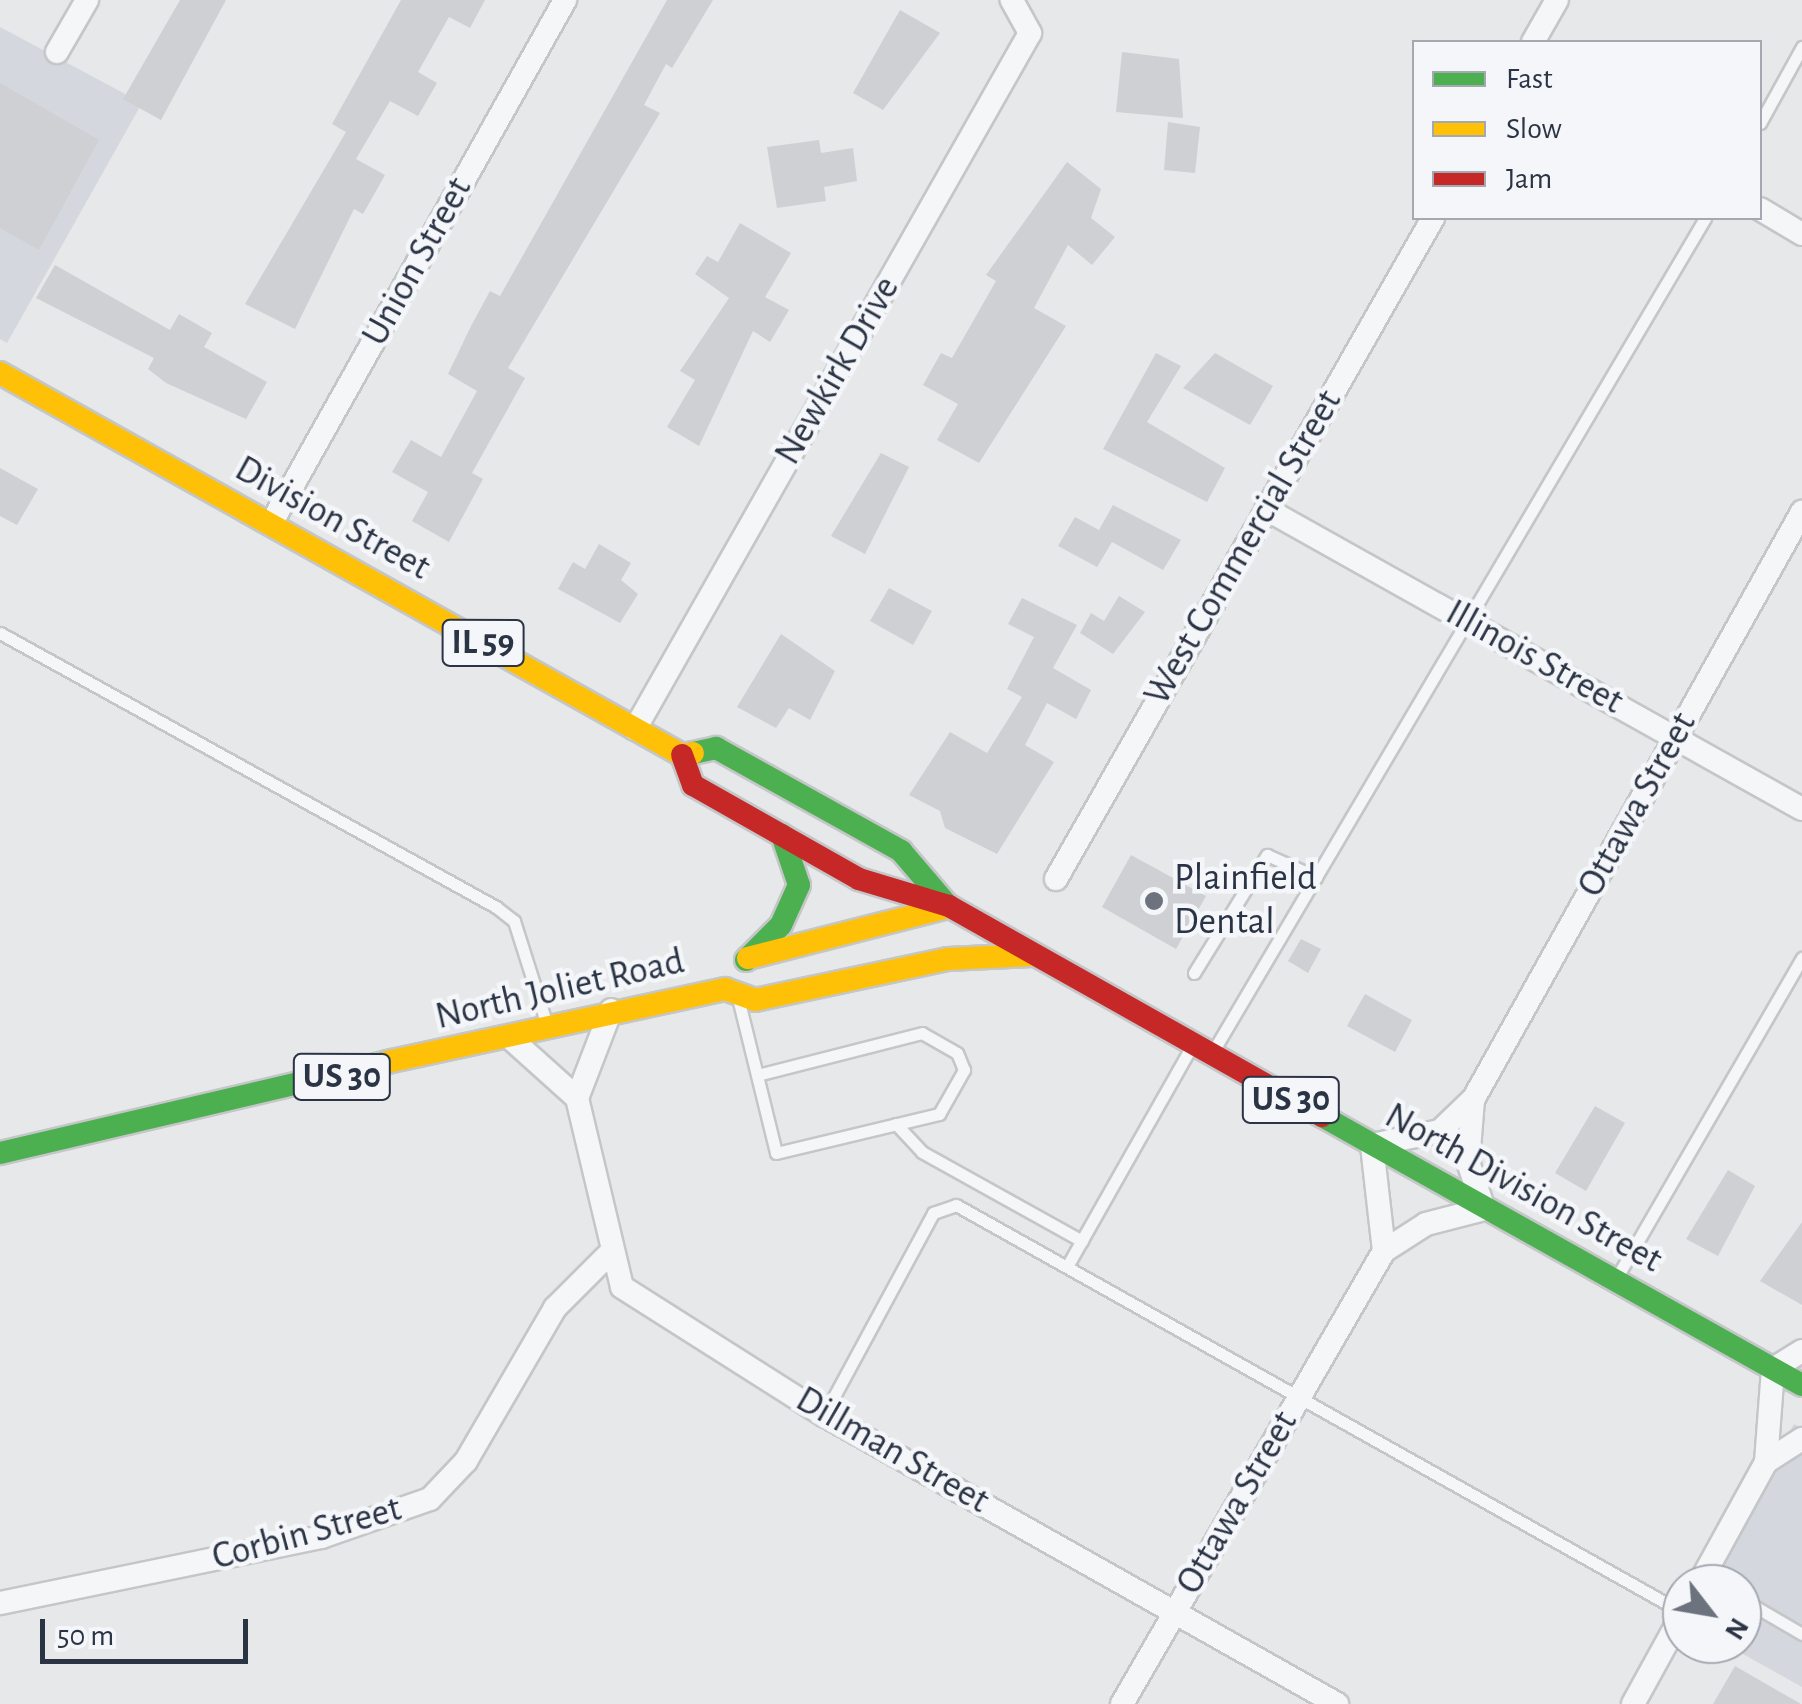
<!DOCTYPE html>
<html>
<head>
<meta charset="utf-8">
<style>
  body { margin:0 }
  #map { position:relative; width:1802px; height:1704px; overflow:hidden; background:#e6e8ea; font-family:"Alegreya Sans",sans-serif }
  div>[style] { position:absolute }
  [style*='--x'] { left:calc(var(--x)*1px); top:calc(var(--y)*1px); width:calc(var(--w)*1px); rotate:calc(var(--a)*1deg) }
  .built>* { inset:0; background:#d4d7dd }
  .building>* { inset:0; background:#ced0d3 }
  .roads { filter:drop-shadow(2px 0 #c4c6c8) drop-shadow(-2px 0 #c4c6c8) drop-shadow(0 2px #c4c6c8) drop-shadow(0 -2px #c4c6c8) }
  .lane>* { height:11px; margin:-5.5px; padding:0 5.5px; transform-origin:5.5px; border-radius:5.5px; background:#f5f6f7 }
  .street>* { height:22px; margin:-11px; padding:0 11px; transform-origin:11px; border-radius:11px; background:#f5f6f7 }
  .fast>* { height:22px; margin:-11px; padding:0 11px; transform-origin:11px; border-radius:11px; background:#4caf50 }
  .slow>* { height:22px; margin:-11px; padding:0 11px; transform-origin:11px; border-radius:11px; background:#ffc107 }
  .jam>* { height:22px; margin:-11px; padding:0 11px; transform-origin:11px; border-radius:11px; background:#c62828 }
  .dots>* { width:28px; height:28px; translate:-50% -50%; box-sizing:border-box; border:5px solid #f4f6f9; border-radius:50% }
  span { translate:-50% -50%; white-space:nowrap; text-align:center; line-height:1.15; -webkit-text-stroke:9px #f4f6f9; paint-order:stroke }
  .shield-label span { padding:2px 8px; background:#f4f6f9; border:2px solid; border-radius:8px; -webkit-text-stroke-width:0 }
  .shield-label { font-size:35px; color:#2b3445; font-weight:700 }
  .street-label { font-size:38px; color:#2b3445 }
  .poi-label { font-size:38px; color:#2b3445 }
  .left { translate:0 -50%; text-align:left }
  .legend { position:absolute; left:1412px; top:40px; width:350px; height:180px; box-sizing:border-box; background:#f4f6f9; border:2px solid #a4a8b1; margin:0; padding:12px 18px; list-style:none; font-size:30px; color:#2b3445 }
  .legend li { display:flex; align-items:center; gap:20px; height:50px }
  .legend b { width:50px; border:2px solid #a4a8b1 }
  .north { position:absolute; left:1662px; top:1564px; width:100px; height:100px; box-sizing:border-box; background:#f4f6f9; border:2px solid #a4a8b1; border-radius:50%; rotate:121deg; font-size:28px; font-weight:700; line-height:40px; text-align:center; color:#2b3445 }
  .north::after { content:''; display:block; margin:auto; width:35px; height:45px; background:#6c737f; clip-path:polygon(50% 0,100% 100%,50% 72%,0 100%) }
  .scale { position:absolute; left:40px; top:1619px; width:208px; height:45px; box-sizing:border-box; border:5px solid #2b3445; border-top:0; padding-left:12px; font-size:30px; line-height:35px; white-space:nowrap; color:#2b3445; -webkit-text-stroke:8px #f4f6f9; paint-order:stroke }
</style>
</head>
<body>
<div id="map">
  <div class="built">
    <div style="clip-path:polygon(0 27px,142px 103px,7px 343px,0 339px)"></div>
    <div style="clip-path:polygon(1794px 1424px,1802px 1428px,1802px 1687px,1725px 1644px,1742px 1644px,1742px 1584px,1702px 1584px)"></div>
  </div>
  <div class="building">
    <div style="clip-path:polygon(180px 0,226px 0,161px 120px,123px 99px)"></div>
    <div style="clip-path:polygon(401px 0,485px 0,470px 28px,449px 17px,418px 72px,437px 83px,418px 116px,390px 101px,356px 159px,385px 175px,363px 214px,354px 209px,295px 329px,245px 304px,346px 132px,332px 124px)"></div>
    <div style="clip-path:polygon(667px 0,713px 0,672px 68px,666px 64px,644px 105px,660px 113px,508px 368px,525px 378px,472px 473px,483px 479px,449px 542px,412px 521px,428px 492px,392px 472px,411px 440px,441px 457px,477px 391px,448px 374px,471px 326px,490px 291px,500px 296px)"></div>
    <div style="clip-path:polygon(900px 10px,940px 33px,883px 110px,853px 93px)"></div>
    <div style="clip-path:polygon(1122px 52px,1179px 59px,1183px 118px,1116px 112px)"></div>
    <div style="clip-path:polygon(0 83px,99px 140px,39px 250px,0 228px)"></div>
    <div style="clip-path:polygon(1168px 122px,1200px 127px,1195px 173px,1164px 170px)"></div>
    <div style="clip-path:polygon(819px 140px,821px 153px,853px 148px,857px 181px,824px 187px,826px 201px,777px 208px,767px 147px)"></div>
    <div style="clip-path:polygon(1067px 162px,1101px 189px,1091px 218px,1115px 237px,1092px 265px,1068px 245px,1034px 308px,1066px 326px,979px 463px,937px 440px,958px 404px,923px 385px,941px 353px,952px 358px,996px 281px,986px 275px)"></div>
    <div style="clip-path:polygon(740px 223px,791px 253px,765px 297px,789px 310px,770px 342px,753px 331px,699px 446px,667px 427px,695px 380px,680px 371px,729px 298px,695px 274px,707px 256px,718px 262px)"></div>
    <div style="clip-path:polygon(55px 265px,170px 330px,179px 314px,212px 333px,204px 347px,267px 382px,246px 419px,166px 383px,148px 369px,154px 358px,36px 298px)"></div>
    <div style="clip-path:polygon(1156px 353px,1181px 366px,1147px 422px,1225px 468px,1207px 502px,1103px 449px)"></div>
    <div style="clip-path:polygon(1215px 353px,1273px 386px,1250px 425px,1183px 388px)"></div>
    <div style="clip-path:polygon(881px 453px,909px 467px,865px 554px,831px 536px)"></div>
    <div style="clip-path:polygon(0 468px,38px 489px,17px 525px,0 516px)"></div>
    <div style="clip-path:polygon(1113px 505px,1181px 540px,1163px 570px,1112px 542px,1097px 567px,1058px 546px,1075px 517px,1099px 530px)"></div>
    <div style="clip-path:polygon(599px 544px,631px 563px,621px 580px,638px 594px,620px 623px,558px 589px,573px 562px,585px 569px)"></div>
    <div style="clip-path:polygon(889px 588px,932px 611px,913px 645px,870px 621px)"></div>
    <div style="clip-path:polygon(1119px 596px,1145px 612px,1113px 654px,1080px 633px,1091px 613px,1104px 621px)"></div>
    <div style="clip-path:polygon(1022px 598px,1077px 625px,1053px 668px,1091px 690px,1076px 719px,1047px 703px,1025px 745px,1054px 762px,997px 854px,945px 828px,940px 811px,909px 795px,950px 732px,987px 753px,1022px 697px,1007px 689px,1034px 637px,1008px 624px)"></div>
    <div style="clip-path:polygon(781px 634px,835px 671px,810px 720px,789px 708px,776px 728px,737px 707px)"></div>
    <div style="clip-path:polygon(1131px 855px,1206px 896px,1176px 949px,1102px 907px)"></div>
    <div style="clip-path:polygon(1301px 939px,1321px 949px,1308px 973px,1288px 961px)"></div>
    <div style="clip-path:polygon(1365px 994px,1412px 1020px,1395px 1052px,1347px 1026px)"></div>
    <div style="clip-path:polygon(1595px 1106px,1625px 1123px,1586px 1191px,1555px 1173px)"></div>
    <div style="clip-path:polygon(1728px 1170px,1755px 1186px,1718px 1256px,1686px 1239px)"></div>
    <div style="clip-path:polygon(1802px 1222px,1802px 1305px,1760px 1281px)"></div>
    <div style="clip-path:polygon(1735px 1666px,1801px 1704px,1713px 1704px)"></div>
  </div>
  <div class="roads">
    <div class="lane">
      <div style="--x:1760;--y:123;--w:87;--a:-61.1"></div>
      <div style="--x:0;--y:633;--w:567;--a:28.92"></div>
      <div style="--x:496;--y:907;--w:23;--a:38"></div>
      <div style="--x:514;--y:921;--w:106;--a:72.4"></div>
      <div style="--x:1194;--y:973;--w:139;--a:-58.3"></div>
      <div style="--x:1267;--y:855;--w:54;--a:24.2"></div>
      <div style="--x:739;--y:1002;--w:155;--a:76.2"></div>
      <div style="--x:776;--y:1153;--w:168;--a:-13.5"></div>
      <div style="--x:939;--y:1114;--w:51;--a:-60.4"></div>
      <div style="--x:964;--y:1070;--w:18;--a:-112"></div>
      <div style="--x:957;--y:1053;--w:40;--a:-150.3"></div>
      <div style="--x:922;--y:1033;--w:170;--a:165.7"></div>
      <div style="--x:1215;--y:1048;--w:964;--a:-59.44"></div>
      <div style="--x:896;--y:1124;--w:38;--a:47"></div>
      <div style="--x:922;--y:1152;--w:183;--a:29.1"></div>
      <div style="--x:1069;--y:1263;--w:246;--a:-60.5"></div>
      <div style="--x:1617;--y:1277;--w:369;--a:-59.9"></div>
      <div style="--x:824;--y:1415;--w:230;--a:-61.6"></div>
      <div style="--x:933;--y:1213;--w:24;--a:-19"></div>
      <div style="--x:956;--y:1205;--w:832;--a:29.28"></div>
      <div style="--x:1742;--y:1599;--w:69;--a:30.3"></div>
    </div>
    <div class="street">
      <div style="--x:1533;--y:42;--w:48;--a:-60.3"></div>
      <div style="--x:57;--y:52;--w:60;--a:-60"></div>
      <div style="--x:1760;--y:209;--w:49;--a:30.8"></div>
      <div style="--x:1266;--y:509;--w:614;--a:29.24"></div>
      <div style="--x:271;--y:524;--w:601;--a:-60.7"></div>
      <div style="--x:635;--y:729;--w:800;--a:-60.42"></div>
      <div style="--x:1030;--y:33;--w:38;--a:-119"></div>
      <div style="--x:1056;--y:879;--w:761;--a:-60.3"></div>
      <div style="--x:611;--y:1010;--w:94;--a:111.1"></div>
      <div style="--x:577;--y:1098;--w:194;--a:76.6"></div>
      <div style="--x:622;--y:1287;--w:239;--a:32.4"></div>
      <div style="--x:824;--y:1415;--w:589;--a:29.39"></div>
      <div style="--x:509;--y:1037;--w:91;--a:41.9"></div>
      <div style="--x:1384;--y:1251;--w:107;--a:-96.5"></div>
      <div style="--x:1372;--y:1145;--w:69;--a:-11.6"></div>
      <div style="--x:1440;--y:1131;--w:47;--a:-44.1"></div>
      <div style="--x:1474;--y:1098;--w:672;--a:-60.76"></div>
      <div style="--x:1766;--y:1462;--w:43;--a:-32.6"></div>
      <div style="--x:1699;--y:1584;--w:139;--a:-61.2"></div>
      <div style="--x:1766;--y:1462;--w:93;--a:-85.7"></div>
      <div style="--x:1773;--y:1369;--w:34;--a:-32"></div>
      <div style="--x:0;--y:1603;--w:328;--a:-11.6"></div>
      <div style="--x:321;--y:1537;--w:115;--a:-19.2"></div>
      <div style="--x:430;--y:1499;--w:52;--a:-46.5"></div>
      <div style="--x:466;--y:1461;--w:177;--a:-59.8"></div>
      <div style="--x:555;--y:1308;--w:78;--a:-45"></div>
      <div style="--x:1122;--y:1704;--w:523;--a:-59.96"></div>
      <div style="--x:1384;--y:1251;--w:50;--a:-32.7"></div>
      <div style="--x:1426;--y:1224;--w:60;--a:-14.5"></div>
      <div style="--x:1484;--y:1209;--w:50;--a:-108.8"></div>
      <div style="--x:1468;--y:1162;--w:62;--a:-85.4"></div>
      <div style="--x:1633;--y:1704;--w:102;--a:-61.2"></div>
    </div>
    <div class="fast">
      <div style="--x:693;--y:753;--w:24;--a:-12"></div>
      <div style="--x:716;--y:748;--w:212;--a:29.1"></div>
      <div style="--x:901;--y:851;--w:72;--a:49.5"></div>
      <div style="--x:746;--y:960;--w:49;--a:-45"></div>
      <div style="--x:781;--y:925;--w:44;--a:-65.8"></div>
      <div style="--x:799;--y:885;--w:53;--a:-108.8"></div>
      <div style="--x:1322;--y:1116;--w:550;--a:29.27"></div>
      <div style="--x:0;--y:1153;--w:398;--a:-13.2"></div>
    </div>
    <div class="slow">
      <div style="--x:0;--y:373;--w:782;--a:29.25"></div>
      <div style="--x:682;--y:755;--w:11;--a:-10"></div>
      <div style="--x:748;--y:958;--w:206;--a:-14.3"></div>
      <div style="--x:387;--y:1062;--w:346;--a:-12.2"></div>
      <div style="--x:725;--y:989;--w:32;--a:20"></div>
      <div style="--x:755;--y:1000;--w:197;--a:-12"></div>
      <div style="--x:948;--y:959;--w:84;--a:-2.7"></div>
    </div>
    <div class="jam">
      <div style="--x:682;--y:755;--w:32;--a:70"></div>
      <div style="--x:693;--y:785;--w:191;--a:29.5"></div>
      <div style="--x:859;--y:879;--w:94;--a:16.7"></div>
      <div style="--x:949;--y:906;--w:428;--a:29.4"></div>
    </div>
  </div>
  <div class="dots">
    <div style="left:1154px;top:901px;background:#6c737f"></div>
  </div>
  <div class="shield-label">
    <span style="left:483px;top:643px">IL 59</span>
    <span style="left:342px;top:1077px">US 30</span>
    <span style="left:1291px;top:1100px">US 30</span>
  </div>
  <div class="street-label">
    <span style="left:418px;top:262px;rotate:-61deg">Union Street</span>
    <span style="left:838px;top:371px;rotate:-60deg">Newkirk Drive</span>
    <span style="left:332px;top:519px;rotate:29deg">Division Street</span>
    <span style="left:1244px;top:548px;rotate:-60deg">West Commercial Street</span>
    <span style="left:1534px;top:658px;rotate:29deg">Illinois Street</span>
    <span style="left:1638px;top:805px;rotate:-61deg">Ottawa Street</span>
    <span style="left:560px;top:990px;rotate:-13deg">North Joliet Road</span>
    <span style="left:1523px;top:1189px;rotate:29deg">North Division Street</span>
    <span style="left:892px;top:1451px;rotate:30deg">Dillman Street</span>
    <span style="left:1238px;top:1503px;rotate:-60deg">Ottawa Street</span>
    <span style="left:307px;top:1534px;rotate:-15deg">Corbin Street</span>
  </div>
  <div class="poi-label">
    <span class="left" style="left:1174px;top:901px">Plainfield<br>Dental</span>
  </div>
  <ul class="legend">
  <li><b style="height:12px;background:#4caf50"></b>Fast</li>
  <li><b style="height:12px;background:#ffc107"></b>Slow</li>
  <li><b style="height:12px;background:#c62828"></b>Jam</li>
  </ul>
  <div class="north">N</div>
  <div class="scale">50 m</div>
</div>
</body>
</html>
